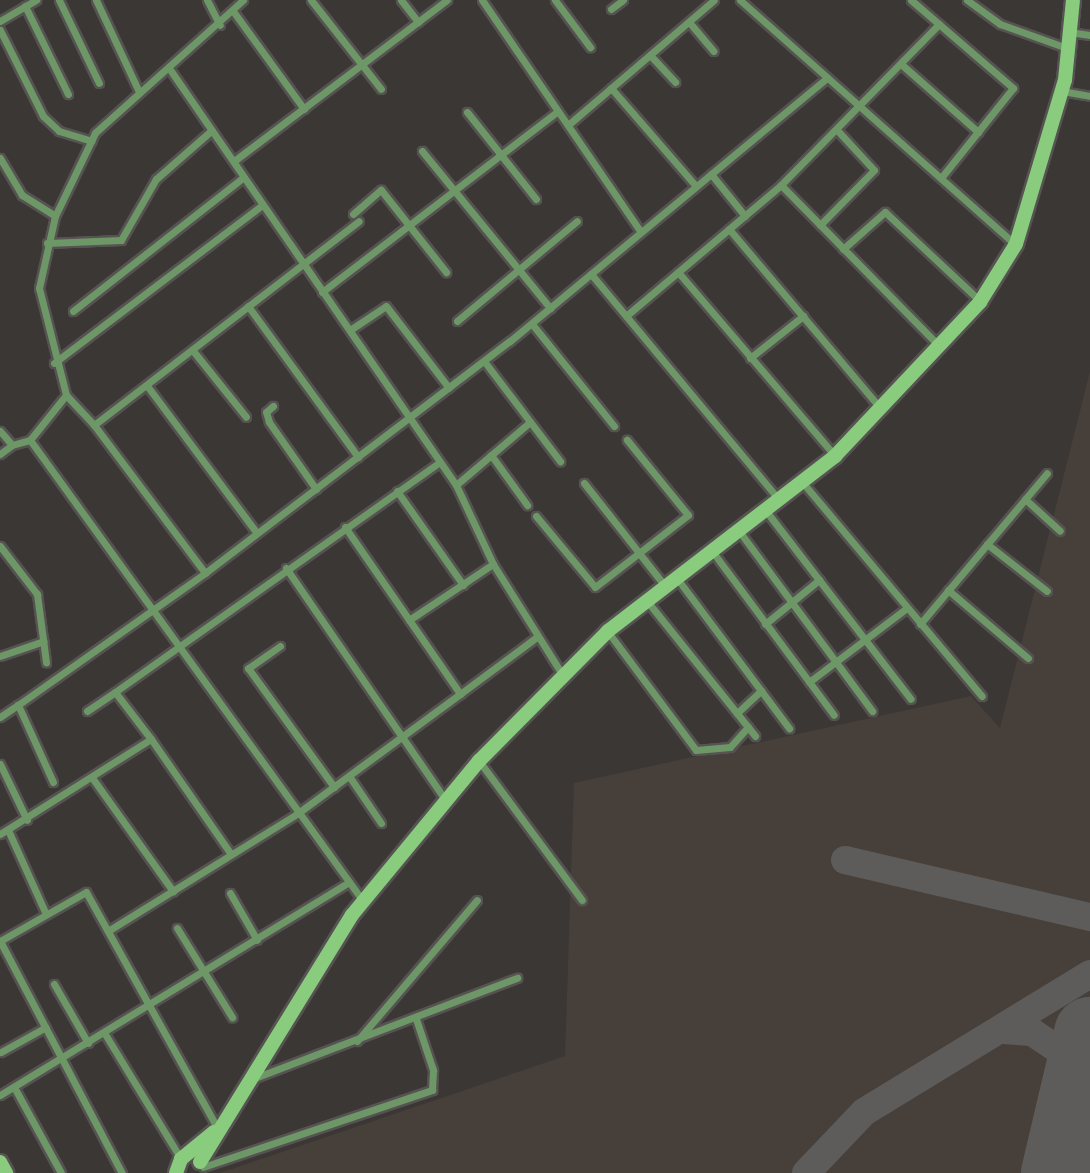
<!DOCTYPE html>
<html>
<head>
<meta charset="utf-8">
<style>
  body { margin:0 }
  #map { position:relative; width:1090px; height:1173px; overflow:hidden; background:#3a3735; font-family:"Open Sans",sans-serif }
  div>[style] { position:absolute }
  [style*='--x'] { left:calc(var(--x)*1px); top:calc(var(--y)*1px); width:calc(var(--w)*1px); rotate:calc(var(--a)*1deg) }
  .built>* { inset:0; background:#473f39 }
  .taxiway>* { height:28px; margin:-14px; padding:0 14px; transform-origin:14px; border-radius:14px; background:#5e5c5a }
  .runway>* { height:72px; margin:-36px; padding:0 36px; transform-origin:36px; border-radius:36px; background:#5e5c5a }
  .roads { filter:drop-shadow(2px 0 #565352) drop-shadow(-2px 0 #565352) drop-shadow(0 2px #565352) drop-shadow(0 -2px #565352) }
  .street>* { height:7px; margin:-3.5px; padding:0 3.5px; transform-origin:3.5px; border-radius:3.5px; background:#6d9766 }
  .secondary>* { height:14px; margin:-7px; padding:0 7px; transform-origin:7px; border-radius:7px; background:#89cc7d }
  span { translate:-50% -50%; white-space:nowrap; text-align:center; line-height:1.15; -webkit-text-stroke:7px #302d2b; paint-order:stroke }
</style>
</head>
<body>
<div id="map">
  <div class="built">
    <div style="clip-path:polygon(1090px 371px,1090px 1173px,220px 1173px,565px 1056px,574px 783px,971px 696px,1000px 728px)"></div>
  </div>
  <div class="taxiway">
    <div style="--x:845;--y:860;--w:252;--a:13.1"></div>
    <div style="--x:1003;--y:1030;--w:29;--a:4"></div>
    <div style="--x:1032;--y:1032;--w:37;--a:34"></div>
    <div style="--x:1063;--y:1053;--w:27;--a:63"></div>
    <div style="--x:1075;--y:1077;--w:20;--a:90"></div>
    <div style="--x:806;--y:1173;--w:84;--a:-46.4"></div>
    <div style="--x:864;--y:1112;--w:265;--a:-31.4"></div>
  </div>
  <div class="runway">
    <div style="--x:1057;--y:1173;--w:144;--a:-76.7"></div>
  </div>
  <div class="roads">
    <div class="street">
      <div style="--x:59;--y:0;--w:92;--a:64.3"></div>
      <div style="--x:96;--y:0;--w:102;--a:64.9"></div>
      <div style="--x:207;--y:0;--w:28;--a:63"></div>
      <div style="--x:243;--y:0;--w:199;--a:138.1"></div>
      <div style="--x:95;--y:133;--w:92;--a:115.7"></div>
      <div style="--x:55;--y:216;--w:74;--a:102.5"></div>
      <div style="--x:39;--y:288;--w:110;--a:75.8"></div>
      <div style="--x:66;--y:395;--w:58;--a:128.7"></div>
      <div style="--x:30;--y:440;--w:569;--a:54.16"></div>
      <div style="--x:311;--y:0;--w:113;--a:51.8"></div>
      <div style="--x:401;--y:0;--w:28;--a:52"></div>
      <div style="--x:482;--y:0;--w:281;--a:55.6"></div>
      <div style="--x:555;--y:0;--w:59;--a:53.3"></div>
      <div style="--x:740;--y:0;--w:368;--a:41.6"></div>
      <div style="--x:911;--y:0;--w:135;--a:40.8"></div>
      <div style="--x:1013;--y:88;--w:115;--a:128.7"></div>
      <div style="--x:967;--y:0;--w:41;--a:36"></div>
      <div style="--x:1000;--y:24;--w:71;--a:19.7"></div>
      <div style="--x:25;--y:6;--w:98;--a:64"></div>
      <div style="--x:611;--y:9;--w:15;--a:-37"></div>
      <div style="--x:233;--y:11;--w:121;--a:54.1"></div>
      <div style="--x:0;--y:21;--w:42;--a:-30.3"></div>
      <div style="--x:689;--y:22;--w:38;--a:50"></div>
      <div style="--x:939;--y:24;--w:226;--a:134.5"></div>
      <div style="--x:781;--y:185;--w:226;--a:45.5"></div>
      <div style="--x:0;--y:30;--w:96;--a:63.4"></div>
      <div style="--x:43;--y:116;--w:22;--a:43"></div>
      <div style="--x:59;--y:131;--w:34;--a:17"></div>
      <div style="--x:1069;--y:32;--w:21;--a:8"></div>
      <div style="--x:650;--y:55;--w:37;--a:47"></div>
      <div style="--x:901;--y:64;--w:103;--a:41.4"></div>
      <div style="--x:171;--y:71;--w:503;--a:55.46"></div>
      <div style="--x:456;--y:485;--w:87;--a:64.9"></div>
      <div style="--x:493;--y:564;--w:130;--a:57.9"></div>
      <div style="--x:611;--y:88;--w:130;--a:49.1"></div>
      <div style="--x:1062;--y:91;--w:28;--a:10"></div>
      <div style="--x:467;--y:112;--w:111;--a:51.6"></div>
      <div style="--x:568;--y:125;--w:192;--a:-40.6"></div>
      <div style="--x:422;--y:151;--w:203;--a:50.8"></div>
      <div style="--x:0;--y:158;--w:43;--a:59.3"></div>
      <div style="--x:22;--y:195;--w:39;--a:32"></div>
      <div style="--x:234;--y:161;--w:267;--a:-37.1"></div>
      <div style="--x:711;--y:174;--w:54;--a:51"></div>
      <div style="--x:353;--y:214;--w:37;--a:-41"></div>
      <div style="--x:381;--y:190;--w:105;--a:51.6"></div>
      <div style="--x:820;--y:225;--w:77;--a:-45.5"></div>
      <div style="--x:874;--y:170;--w:53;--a:-132.7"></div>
      <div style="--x:729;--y:229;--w:234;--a:49.8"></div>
      <div style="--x:47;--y:243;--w:74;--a:-2.3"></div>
      <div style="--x:121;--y:240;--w:70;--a:-60.2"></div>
      <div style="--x:156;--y:179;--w:74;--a:-41.2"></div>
      <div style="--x:843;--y:249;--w:56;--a:-41.4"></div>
      <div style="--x:885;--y:212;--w:130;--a:43.1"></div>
      <div style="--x:678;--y:272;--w:242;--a:49.5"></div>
      <div style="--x:591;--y:274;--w:294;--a:50.2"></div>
      <div style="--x:322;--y:292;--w:297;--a:-37.5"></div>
      <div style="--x:248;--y:306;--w:187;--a:53.9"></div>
      <div style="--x:73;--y:311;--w:217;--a:-38.1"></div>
      <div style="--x:626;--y:316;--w:203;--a:-40.2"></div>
      <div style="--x:457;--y:321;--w:156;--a:-39.8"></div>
      <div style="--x:532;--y:324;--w:131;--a:51.2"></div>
      <div style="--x:350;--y:330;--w:43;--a:-33.7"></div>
      <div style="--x:386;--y:306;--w:103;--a:52.5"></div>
      <div style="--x:194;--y:352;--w:83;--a:51.3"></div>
      <div style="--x:750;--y:358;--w:68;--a:-38.4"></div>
      <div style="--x:484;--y:361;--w:126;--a:52.8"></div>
      <div style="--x:54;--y:363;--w:261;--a:-37.2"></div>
      <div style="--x:148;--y:387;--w:182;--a:53.3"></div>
      <div style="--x:66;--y:395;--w:41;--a:47"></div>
      <div style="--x:94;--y:425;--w:334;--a:-37.6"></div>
      <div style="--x:273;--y:406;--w:9;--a:139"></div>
      <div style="--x:266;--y:412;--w:10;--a:73"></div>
      <div style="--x:269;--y:422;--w:82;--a:55"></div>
      <div style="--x:94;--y:425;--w:185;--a:53.1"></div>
      <div style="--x:0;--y:431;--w:18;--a:49"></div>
      <div style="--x:12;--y:445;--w:19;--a:-16"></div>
      <div style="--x:0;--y:454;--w:15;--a:-37"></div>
      <div style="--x:491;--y:455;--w:62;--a:54.2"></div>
      <div style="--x:584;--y:483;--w:89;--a:51.8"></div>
      <div style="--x:639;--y:553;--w:62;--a:-37.8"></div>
      <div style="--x:688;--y:515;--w:97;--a:-129.1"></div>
      <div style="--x:803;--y:483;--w:278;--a:50"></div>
      <div style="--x:456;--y:485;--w:97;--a:-40.4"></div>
      <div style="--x:397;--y:491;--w:115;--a:54.9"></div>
      <div style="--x:1025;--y:499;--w:47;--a:42.4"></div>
      <div style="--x:766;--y:511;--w:237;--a:52.4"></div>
      <div style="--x:536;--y:516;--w:92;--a:50.3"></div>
      <div style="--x:595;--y:587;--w:56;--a:-37.7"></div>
      <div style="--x:639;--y:553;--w:42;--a:51.8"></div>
      <div style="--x:345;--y:527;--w:203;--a:55.4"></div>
      <div style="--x:460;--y:694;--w:97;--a:-36.6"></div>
      <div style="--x:739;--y:531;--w:224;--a:53.5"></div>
      <div style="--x:987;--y:544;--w:76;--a:38.1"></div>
      <div style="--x:0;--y:546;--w:61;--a:52.4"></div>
      <div style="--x:37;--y:594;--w:69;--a:82.5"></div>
      <div style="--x:712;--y:551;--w:204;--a:53.4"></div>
      <div style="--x:286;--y:568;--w:283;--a:55.5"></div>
      <div style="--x:676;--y:577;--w:189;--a:53.2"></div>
      <div style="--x:948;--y:590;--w:105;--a:40.4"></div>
      <div style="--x:647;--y:601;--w:173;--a:51.3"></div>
      <div style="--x:409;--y:620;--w:101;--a:-33.7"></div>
      <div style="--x:765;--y:624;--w:70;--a:-39.2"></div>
      <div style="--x:920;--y:624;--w:197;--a:-49.9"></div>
      <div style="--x:608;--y:632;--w:147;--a:53.3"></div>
      <div style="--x:696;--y:750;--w:34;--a:-5"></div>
      <div style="--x:730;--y:747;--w:27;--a:-48"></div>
      <div style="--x:280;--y:646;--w:39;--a:145"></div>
      <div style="--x:248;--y:668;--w:147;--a:54.1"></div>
      <div style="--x:0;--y:656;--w:46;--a:-18.8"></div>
      <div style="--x:809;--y:682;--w:123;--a:-37.1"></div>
      <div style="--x:87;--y:711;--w:34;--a:-34"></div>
      <div style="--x:737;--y:713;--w:33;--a:-43"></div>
      <div style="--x:0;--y:717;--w:22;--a:-34"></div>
      <div style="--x:151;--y:739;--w:59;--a:-127.5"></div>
      <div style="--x:115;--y:692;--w:398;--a:-35.3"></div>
      <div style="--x:479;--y:761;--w:173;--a:53.5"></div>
      <div style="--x:0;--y:764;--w:62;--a:64.3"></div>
      <div style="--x:349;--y:776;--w:57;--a:55.8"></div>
      <div style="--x:93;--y:779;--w:138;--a:54.5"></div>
      <div style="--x:53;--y:782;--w:85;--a:-114.4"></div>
      <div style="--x:18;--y:705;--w:229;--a:-35.2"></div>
      <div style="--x:205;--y:573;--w:383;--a:-37.3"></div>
      <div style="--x:510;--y:341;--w:412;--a:-39.7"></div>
      <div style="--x:8;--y:830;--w:92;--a:65.7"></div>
      <div style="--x:0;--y:834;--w:178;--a:-32.2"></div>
      <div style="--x:151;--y:739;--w:140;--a:55.2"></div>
      <div style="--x:230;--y:893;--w:54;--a:60.1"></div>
      <div style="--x:177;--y:928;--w:105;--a:58.3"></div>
      <div style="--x:108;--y:931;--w:224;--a:-31.8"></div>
      <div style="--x:298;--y:813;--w:201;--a:-36.3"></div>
      <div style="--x:0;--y:941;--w:99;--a:-29.7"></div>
      <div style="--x:86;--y:892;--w:269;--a:60.9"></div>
      <div style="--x:0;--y:941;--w:262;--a:62.3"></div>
      <div style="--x:54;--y:984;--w:68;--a:60"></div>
      <div style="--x:105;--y:1034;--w:146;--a:58.7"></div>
      <div style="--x:357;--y:1041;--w:185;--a:-49.6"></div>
      <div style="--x:1;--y:1052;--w:51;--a:-29.1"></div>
      <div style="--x:252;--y:1079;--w:284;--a:-20.9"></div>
      <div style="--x:14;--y:1087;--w:98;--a:61.3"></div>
      <div style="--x:0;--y:1095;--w:409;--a:-31.4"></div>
      <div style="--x:203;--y:1167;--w:242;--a:-18.6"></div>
      <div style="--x:432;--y:1090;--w:20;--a:-87"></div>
      <div style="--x:433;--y:1070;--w:54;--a:-108.4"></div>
    </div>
    <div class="secondary">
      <div style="--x:0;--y:1162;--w:13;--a:61"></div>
      <div style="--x:200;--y:1162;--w:290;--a:-58.4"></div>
      <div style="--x:352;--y:915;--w:200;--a:-50.5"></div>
      <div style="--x:479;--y:761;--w:183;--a:-45.2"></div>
      <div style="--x:608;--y:631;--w:287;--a:-37.6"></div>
      <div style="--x:835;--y:456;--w:212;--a:-46.7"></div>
      <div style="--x:980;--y:302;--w:68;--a:-58.2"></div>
      <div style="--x:1016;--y:244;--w:171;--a:-73.4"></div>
      <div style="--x:1065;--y:80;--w:80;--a:-84.3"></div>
      <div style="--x:176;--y:1173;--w:15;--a:-70"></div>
      <div style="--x:181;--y:1159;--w:43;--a:-39.3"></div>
    </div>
  </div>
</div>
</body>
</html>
